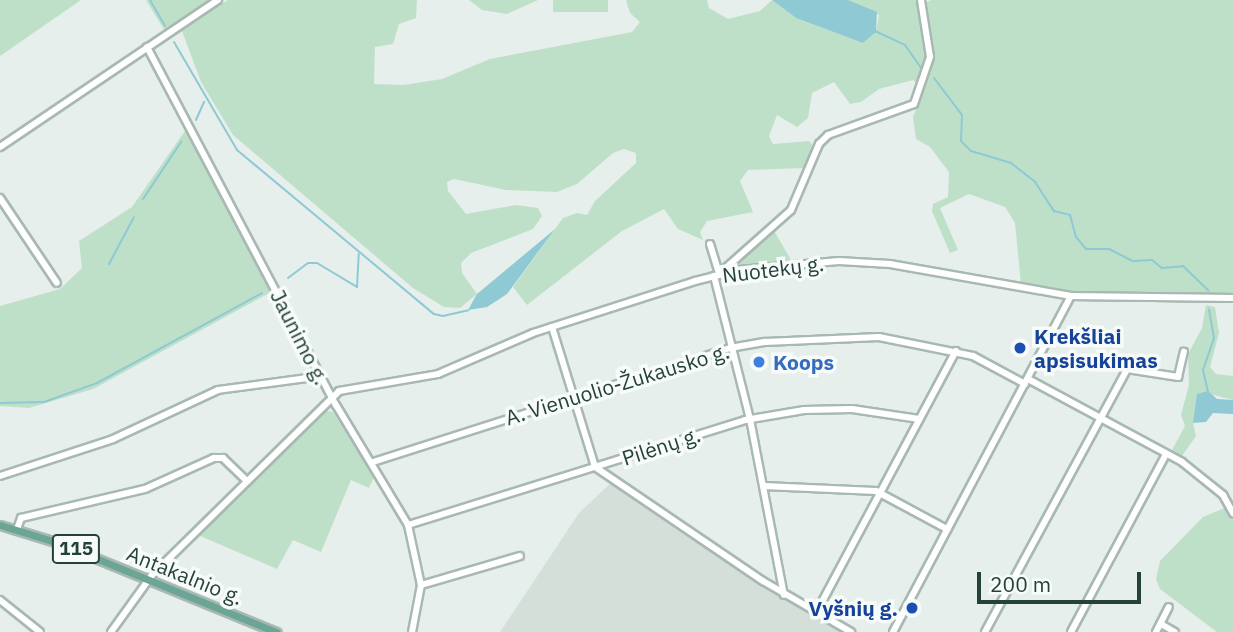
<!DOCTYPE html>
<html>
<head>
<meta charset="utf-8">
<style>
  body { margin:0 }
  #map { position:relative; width:1233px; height:632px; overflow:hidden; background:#e6efeb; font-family:"IBM Plex Sans",sans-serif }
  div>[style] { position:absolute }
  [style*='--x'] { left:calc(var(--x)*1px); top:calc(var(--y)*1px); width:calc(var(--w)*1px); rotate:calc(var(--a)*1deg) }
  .built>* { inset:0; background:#d4dfda }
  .green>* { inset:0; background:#bfe0c8 }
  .water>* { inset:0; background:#8ec9d4 }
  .stream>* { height:2px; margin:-1px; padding:0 1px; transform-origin:1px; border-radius:1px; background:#8ec9d4 }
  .roads { filter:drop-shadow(2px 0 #a8b8b2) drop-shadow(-2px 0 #a8b8b2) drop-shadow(0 2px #a8b8b2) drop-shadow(0 -2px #a8b8b2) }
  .minor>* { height:6px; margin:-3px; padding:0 3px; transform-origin:3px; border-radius:3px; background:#fff }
  .major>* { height:7px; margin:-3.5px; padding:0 3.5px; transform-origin:3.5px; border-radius:3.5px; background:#6aa596 }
  .dots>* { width:19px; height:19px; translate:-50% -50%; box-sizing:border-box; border:4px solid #f7fbf9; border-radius:50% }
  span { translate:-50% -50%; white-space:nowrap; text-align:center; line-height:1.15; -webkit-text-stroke:7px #f7fbf9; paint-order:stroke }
  .shield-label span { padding:2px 5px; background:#f7fbf9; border:2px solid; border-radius:5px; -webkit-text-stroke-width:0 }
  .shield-label { font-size:19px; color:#24423a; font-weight:700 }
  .street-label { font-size:21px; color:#24423a }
  .transit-label { font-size:21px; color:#164399; font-weight:700 }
  .left { translate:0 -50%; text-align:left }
  .right { translate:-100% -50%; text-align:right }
  .shop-label { font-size:21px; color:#366cbe; font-weight:700 }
  .scale { position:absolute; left:977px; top:572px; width:164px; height:32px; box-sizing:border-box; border:4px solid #24423a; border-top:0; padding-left:9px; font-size:21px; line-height:24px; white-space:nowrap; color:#24423a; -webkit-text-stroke:5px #f7fbf9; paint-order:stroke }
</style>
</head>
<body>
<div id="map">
  <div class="built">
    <div style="clip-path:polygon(613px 481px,738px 568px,844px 632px,500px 632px,579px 513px)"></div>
  </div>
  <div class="green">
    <div style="clip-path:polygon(0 0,81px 0,0 56px)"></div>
    <div style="clip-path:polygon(146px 0,211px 0,165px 31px)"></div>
    <div style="clip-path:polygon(228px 0,417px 0,416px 18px,399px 24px,393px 44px,375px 47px,374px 84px,404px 85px,442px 79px,490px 59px,632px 32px,640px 22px,630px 13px,626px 0,707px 0,709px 8px,728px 19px,760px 11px,772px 0,796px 18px,863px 43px,876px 32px,879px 15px,848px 0,918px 0,920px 6px,931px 0,1233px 0,1233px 296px,1075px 293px,1021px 284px,1015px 223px,1005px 207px,969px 194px,940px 208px,958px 250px,950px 253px,932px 211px,933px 204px,948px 197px,949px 172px,930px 147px,916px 139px,913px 117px,924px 89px,913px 80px,879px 89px,861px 102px,850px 104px,834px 82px,812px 93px,808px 118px,797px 127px,777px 115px,769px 136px,773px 144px,809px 141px,814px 147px,805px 168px,748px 170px,740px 181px,753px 212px,707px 221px,700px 232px,703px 240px,678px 229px,664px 209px,622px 231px,527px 305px,513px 287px,563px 218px,577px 213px,587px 215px,595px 201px,636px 163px,636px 153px,624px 149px,613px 153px,577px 184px,557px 192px,506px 190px,454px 179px,447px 182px,448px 191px,466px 214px,516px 205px,538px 208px,542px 216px,533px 229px,471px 253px,461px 263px,462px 273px,477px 294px,460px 308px,444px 307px,413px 288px,233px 135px,201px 82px,182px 31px)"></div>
    <div style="clip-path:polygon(469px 0,538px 0,507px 14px,482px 10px)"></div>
    <div style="clip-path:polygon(553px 0,608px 0,608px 12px,553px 12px)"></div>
    <div style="clip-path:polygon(187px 128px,271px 292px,93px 389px,29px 408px,0 406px,0 306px,60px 289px,82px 268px,79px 241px,132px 207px)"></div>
    <div style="clip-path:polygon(773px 229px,791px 260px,735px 266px,734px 263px)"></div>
    <div style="clip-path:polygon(1206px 305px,1215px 307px,1219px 333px,1210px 367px,1216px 374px,1233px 376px,1233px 400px,1210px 394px,1193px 423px,1196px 436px,1182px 456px,1172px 450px,1185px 426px,1181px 415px,1189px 385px,1188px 354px,1202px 328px)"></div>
    <div style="clip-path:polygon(327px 411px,333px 412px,375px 474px,369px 488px,351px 480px,321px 552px,293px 540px,277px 569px,198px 535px)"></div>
    <div style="clip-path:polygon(1227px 507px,1233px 520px,1233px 632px,1217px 632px,1160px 589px,1156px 579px,1160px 561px,1203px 517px)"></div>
  </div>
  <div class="water">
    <div style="clip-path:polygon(772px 0,848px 0,877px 12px,876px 32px,863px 43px,796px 18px)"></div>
    <div style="clip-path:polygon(555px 229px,507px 294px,487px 307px,468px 310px,477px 294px)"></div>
    <div style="clip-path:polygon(1208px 391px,1217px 399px,1233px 400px,1233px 414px,1213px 413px,1206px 422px,1193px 423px,1197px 394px)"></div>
  </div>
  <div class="stream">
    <div style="--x:150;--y:0;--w:30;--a:60"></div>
    <div style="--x:875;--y:31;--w:33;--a:25"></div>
    <div style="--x:905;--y:45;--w:28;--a:55"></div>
    <div style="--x:174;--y:42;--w:125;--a:59.7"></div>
    <div style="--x:237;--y:150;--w:256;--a:39.8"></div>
    <div style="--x:434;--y:314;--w:9;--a:13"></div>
    <div style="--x:443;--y:316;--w:26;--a:-13"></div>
    <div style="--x:934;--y:78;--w:46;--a:52.9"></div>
    <div style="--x:962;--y:115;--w:26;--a:92"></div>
    <div style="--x:961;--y:141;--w:14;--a:45"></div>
    <div style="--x:971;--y:151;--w:42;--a:16.7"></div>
    <div style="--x:1011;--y:163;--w:31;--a:38"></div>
    <div style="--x:1035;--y:182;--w:35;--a:57"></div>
    <div style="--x:1054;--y:211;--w:16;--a:14"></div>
    <div style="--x:1070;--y:215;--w:23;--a:75"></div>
    <div style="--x:1076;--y:237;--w:16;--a:50"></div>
    <div style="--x:1086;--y:249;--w:23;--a:0"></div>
    <div style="--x:1109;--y:249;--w:27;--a:27"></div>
    <div style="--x:1133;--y:261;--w:19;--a:-3"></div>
    <div style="--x:1152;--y:260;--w:13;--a:39"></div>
    <div style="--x:1162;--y:268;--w:21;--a:-5"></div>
    <div style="--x:1183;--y:266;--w:35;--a:44"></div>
    <div style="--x:196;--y:120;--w:20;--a:-66"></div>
    <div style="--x:143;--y:199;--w:69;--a:-56.3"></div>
    <div style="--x:109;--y:264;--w:53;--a:-62"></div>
    <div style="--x:288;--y:278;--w:25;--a:-37"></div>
    <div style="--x:308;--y:263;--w:9;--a:0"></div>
    <div style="--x:317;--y:263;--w:47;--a:31"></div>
    <div style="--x:357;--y:287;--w:33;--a:-87"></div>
    <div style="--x:1208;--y:392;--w:23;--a:-103"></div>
    <div style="--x:1203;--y:370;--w:34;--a:-71"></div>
    <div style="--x:1214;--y:338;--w:29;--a:-100"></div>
    <div style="--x:0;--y:403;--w:44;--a:-1.3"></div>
    <div style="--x:44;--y:402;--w:56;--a:-19.7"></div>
    <div style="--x:97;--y:383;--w:188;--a:-28.6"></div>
  </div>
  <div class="roads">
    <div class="minor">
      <div style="--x:147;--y:47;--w:405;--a:62.2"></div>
      <div style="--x:336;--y:405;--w:140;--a:59"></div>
      <div style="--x:408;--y:525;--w:61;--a:77.8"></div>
      <div style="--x:421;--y:585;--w:48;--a:100.8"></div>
      <div style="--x:0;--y:147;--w:263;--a:-34"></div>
      <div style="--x:0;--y:198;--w:102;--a:56.2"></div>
      <div style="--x:710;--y:244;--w:31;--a:73"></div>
      <div style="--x:719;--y:274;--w:96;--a:-41.6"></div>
      <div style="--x:791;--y:210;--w:72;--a:-67"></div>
      <div style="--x:819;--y:144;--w:13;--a:-45"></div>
      <div style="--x:828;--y:135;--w:91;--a:-19.8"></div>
      <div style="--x:914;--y:104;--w:50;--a:-71.2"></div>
      <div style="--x:930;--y:57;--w:58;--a:-99"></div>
      <div style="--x:714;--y:276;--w:147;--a:75.9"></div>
      <div style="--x:750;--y:419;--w:179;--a:79.1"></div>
      <div style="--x:552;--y:327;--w:146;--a:72.9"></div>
      <div style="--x:595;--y:467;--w:203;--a:34.2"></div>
      <div style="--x:763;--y:581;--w:102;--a:30.1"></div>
      <div style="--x:1028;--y:379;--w:175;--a:28.3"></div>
      <div style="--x:1182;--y:462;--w:53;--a:38.8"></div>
      <div style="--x:1223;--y:495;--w:21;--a:61"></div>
      <div style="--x:373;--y:462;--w:375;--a:-17.7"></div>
      <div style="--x:730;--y:348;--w:36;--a:-10"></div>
      <div style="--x:765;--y:342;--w:114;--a:-2.5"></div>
      <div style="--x:879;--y:337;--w:96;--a:11.4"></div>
      <div style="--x:973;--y:356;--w:59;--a:28.3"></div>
      <div style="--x:0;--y:476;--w:119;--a:-18.1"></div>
      <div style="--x:113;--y:439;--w:116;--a:-25"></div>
      <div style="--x:218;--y:390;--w:104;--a:-7.7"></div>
      <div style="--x:764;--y:486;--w:112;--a:2.6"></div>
      <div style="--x:876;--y:491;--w:81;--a:28.2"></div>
      <div style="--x:408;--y:525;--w:353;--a:-17.3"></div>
      <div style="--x:745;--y:420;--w:60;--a:-9.6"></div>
      <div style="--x:804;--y:410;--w:48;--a:-1.2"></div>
      <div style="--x:852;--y:409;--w:68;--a:8.5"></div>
      <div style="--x:17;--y:529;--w:12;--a:-70"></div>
      <div style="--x:21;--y:518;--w:127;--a:-13.2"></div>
      <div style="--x:145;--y:489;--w:76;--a:-24.2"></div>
      <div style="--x:214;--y:458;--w:9;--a:0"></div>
      <div style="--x:223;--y:458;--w:33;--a:44"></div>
      <div style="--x:421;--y:585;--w:103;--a:-16.3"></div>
      <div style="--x:0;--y:600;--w:51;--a:38.7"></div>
      <div style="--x:816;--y:613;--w:297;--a:-61.9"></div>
      <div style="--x:1161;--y:624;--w:16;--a:30"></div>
      <div style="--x:111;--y:632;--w:70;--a:-54.3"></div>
      <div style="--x:152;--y:575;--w:262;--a:-44.5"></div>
      <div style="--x:339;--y:391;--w:100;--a:-9.7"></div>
      <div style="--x:438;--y:374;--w:103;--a:-23.3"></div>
      <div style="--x:533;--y:333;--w:170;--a:-17.8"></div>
      <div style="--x:695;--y:281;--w:45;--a:-14"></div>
      <div style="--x:739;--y:270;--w:100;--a:-5.1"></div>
      <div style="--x:839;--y:261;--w:51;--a:3.4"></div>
      <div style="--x:890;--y:264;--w:184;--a:10"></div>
      <div style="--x:1071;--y:296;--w:162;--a:0.7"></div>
      <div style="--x:893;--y:632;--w:380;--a:-62.1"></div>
      <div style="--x:985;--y:632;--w:299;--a:-61.6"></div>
      <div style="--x:1127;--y:369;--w:52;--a:8.9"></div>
      <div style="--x:1178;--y:377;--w:26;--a:-77"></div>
      <div style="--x:1071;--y:632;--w:202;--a:-61.9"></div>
      <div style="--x:1156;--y:632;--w:28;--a:-63"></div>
    </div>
    <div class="major">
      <div style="--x:0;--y:525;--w:62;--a:17"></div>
      <div style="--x:59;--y:543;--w:235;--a:22.3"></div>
    </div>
  </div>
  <div class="dots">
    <div style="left:1020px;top:348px;background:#1a4fb4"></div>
    <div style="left:759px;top:362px;background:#3f7fe0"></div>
    <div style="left:912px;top:608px;background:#1a4fb4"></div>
  </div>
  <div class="shield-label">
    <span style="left:76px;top:549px">115</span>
  </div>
  <div class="street-label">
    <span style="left:773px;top:269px;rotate:-7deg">Nuotekų g.</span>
    <span style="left:300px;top:337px;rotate:63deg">Jaunimo g.</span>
    <span style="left:617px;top:384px;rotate:-17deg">A. Vienuolio-Žukausko g.</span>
    <span style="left:661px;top:446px;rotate:-18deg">Pilėnų g.</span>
    <span style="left:185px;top:575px;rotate:22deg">Antakalnio g.</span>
  </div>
  <div class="transit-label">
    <span class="left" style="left:1034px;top:348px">Krekšliai<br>apsisukimas</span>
    <span class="right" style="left:898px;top:608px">Vyšnių g.</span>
  </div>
  <div class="shop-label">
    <span class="left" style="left:773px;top:362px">Koops</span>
  </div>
  <div class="scale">200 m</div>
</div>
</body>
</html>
